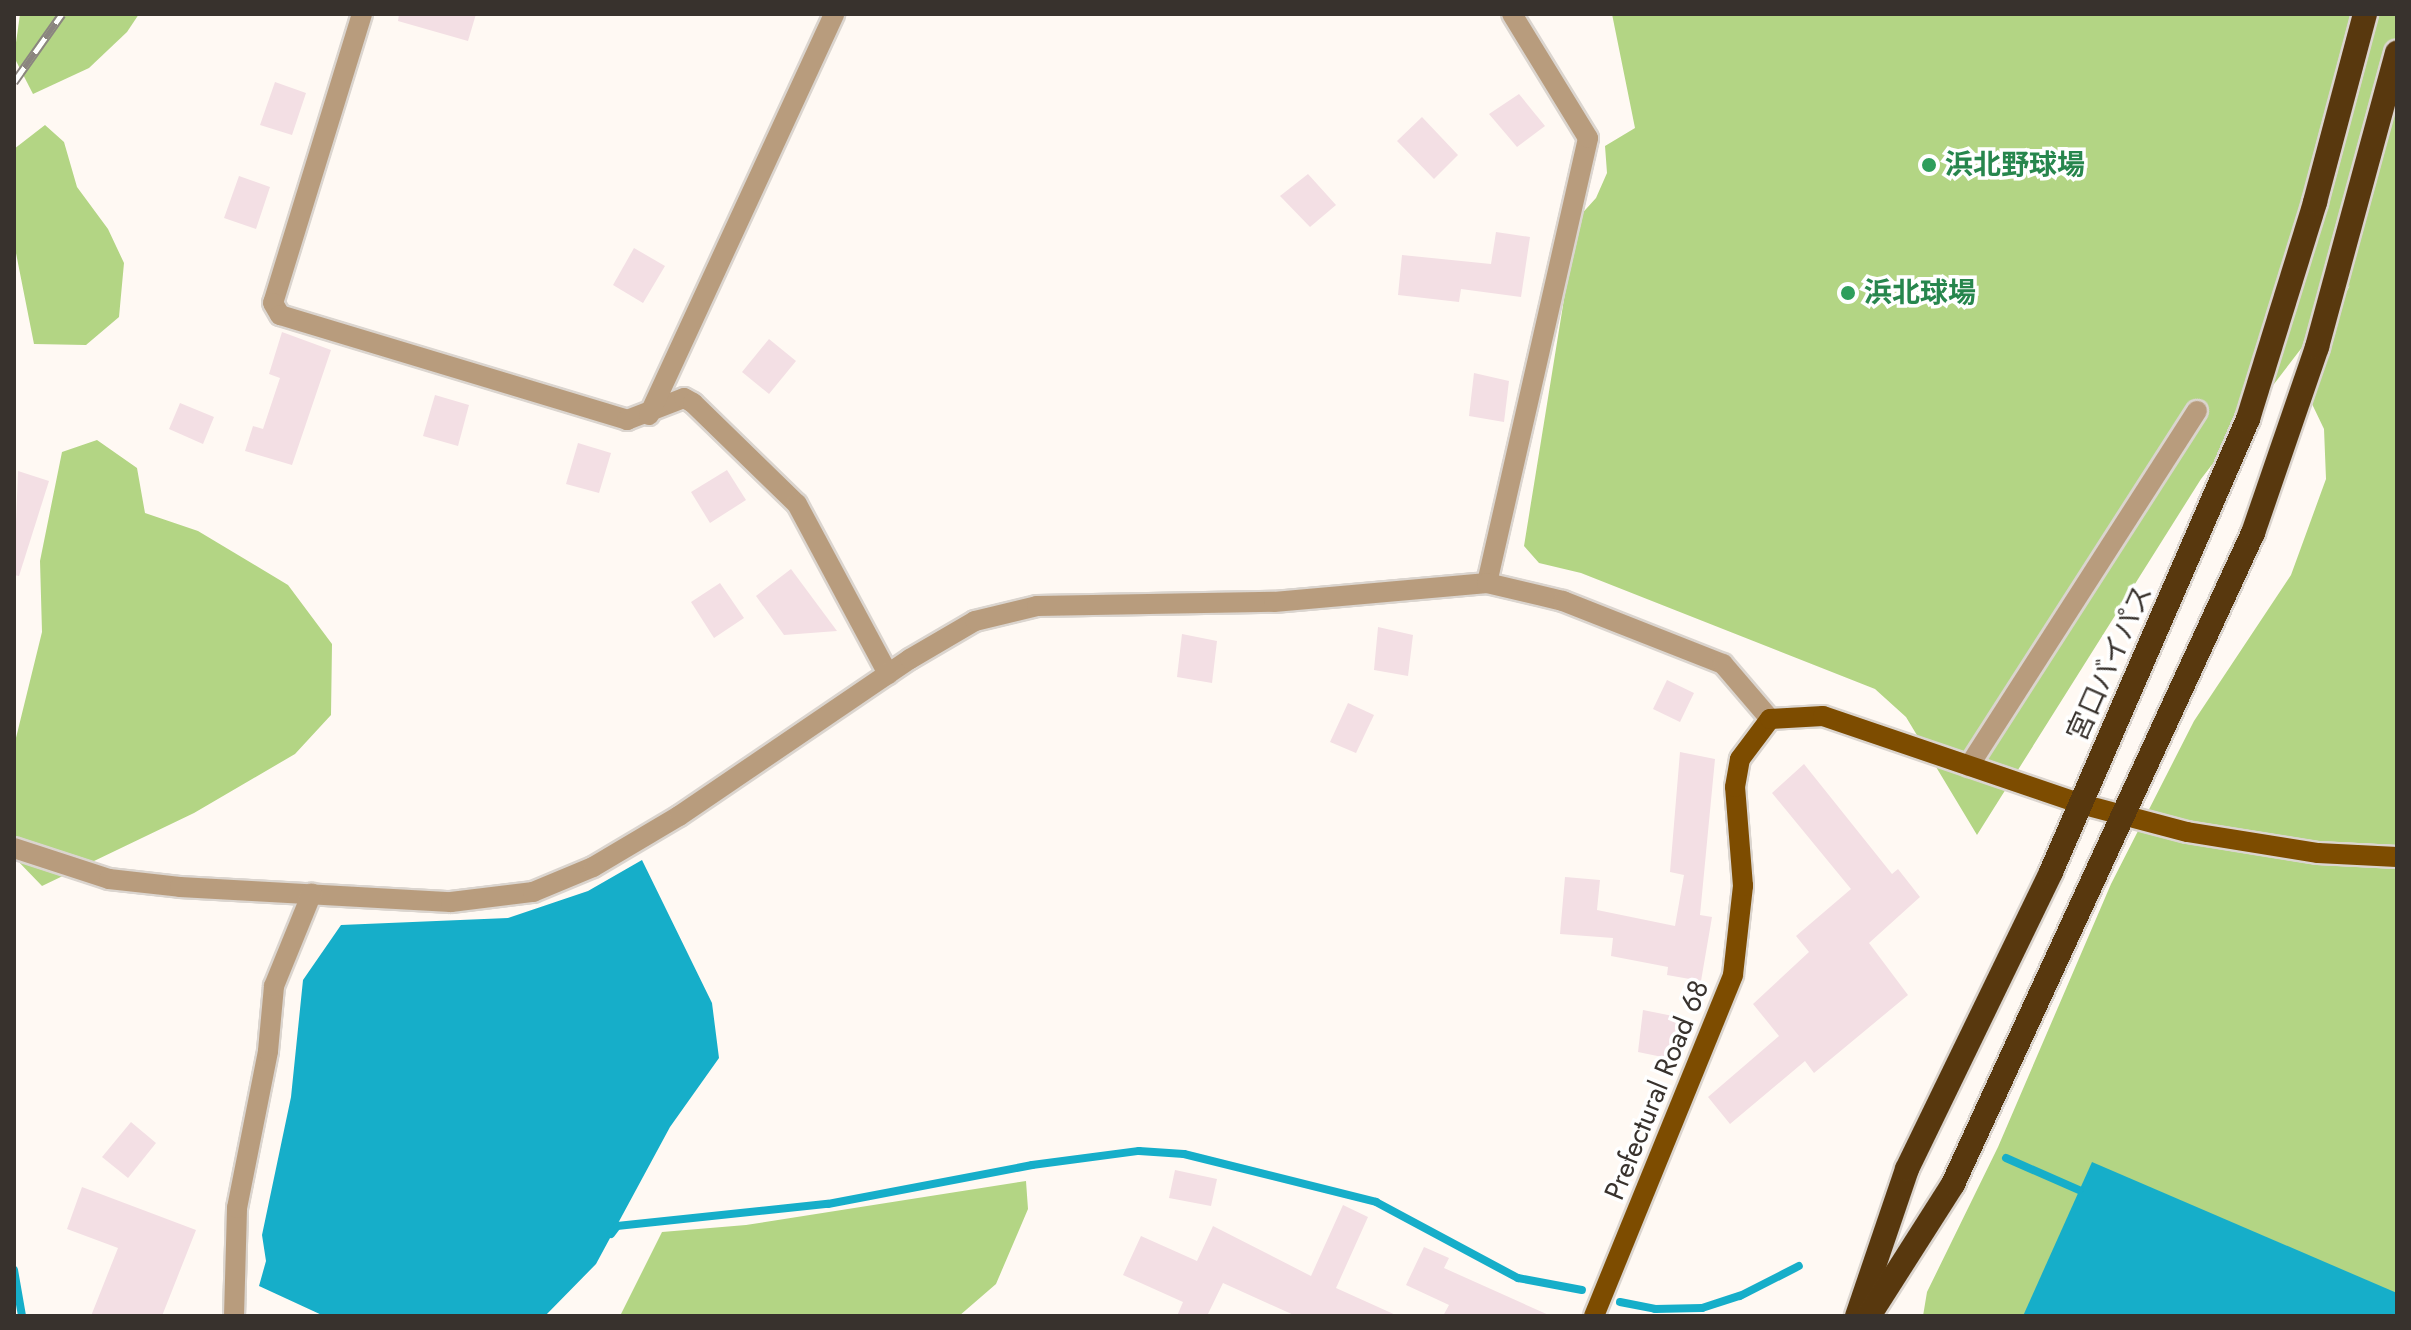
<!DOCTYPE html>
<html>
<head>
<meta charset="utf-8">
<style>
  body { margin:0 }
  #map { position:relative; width:2411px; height:1330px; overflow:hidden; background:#fff9f3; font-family:Jost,"Noto Sans JP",sans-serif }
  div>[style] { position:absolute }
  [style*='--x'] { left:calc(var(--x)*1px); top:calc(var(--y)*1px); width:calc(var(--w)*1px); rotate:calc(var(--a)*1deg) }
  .green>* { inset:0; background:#b3d584 }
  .water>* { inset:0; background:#16aec9 }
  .stream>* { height:8px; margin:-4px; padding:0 4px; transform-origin:4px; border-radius:4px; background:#16aec9 }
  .building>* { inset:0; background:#f3dfe4 }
  .roads { filter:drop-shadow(2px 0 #dbd5cf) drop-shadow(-2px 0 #dbd5cf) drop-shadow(0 2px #dbd5cf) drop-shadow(0 -2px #dbd5cf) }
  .minor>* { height:20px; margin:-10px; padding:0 10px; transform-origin:10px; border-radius:10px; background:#b89c7d }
  .major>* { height:20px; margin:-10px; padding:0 10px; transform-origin:10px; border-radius:10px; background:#7d4c00 }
  .highway>* { height:24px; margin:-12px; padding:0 12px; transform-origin:12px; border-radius:12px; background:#58380e }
  .rail>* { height:9px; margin-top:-4.5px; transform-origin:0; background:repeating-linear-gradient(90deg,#fff 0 18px,#8b8580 0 36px); box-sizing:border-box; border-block:2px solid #8b8580 }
  .dots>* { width:22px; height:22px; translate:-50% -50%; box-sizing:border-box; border:4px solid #fff; border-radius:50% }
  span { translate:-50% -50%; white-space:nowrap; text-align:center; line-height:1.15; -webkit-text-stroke:7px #fff; paint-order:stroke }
  .leisure-label { font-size:28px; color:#27864d; font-weight:700 }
  .left { translate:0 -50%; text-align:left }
  .street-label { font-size:28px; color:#38322d }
  .frame { position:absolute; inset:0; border:16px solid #38322d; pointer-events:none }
</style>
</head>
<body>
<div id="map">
  <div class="green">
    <div style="clip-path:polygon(20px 14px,139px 14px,127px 32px,89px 68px,33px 94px,14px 57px)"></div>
    <div style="clip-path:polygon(1612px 14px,2397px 14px,2397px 1316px,1923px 1316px,1927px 1292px,1998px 1147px,2111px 884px,2194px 721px,2291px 575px,2326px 479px,2324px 429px,2301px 381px,2350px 285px,2201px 479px,1977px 835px,1906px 717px,1875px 689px,1581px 573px,1539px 563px,1524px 546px,1577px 219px,1596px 198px,1607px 173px,1605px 146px,1635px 128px)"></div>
    <div style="clip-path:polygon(45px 125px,64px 142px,77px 187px,108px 229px,124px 263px,119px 317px,86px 345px,34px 344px,14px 243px,14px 149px)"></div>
    <div style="clip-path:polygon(97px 440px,137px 468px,145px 513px,198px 531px,288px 585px,332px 644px,331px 715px,295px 754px,194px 813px,42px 886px,14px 857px,14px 746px,42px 632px,40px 561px,62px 452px)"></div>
    <div style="clip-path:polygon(1026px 1181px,1028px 1209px,996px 1284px,959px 1316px,620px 1316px,662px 1232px,746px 1225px)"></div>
  </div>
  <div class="water">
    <div style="clip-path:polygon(642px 860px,712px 1003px,719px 1058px,670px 1127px,596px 1264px,545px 1316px,324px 1316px,259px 1286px,266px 1261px,262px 1235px,291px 1097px,303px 980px,341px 925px,508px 918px,588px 891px)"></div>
    <div style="clip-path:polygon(2092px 1162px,2397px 1293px,2397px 1316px,2023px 1316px)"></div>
  </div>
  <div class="stream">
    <div style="--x:2006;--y:1158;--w:80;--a:23.7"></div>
    <div style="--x:611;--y:1234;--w:10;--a:-53"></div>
    <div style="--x:617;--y:1226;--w:212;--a:-6"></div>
    <div style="--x:828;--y:1204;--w:208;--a:-10.8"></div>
    <div style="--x:1032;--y:1165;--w:108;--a:-7.5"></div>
    <div style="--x:1139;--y:1151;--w:45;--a:3.8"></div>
    <div style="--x:1184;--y:1154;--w:198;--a:14"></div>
    <div style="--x:1376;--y:1202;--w:161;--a:28.2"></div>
    <div style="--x:1518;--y:1278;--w:65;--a:10.6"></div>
    <div style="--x:14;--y:1270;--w:47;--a:80.1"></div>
    <div style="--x:1620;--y:1302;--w:36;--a:11"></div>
    <div style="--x:1655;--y:1309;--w:47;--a:-1.2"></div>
    <div style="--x:1702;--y:1308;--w:40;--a:-18"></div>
    <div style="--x:1740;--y:1296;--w:66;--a:-27"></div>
  </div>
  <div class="building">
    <div style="clip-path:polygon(399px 14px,476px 14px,468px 41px,398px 21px)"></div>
    <div style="clip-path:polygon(275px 82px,306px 93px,292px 135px,260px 125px)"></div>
    <div style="clip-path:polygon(1519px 94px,1545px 126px,1517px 147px,1489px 114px)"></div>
    <div style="clip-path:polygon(1422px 117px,1458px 155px,1434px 179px,1397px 141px)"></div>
    <div style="clip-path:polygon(1308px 174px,1336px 205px,1310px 227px,1280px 196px)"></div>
    <div style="clip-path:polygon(239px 176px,270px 187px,256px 229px,224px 218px)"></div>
    <div style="clip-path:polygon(1496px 232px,1530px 237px,1521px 297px,1461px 289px,1459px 302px,1398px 295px,1402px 255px,1491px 264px)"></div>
    <div style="clip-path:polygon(634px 248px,665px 266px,643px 303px,613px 285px)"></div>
    <div style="clip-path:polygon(282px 332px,331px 350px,292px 465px,245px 451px,253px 426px,263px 429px,280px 378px,269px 374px)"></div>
    <div style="clip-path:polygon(769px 339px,796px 361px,769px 394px,742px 372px)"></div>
    <div style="clip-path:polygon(1474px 373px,1509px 381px,1504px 422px,1469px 416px)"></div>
    <div style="clip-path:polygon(435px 395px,469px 405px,458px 446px,423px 436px)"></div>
    <div style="clip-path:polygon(180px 403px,214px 417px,203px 444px,169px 429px)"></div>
    <div style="clip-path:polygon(578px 443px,611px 453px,599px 493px,566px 484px)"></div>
    <div style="clip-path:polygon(727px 470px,746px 500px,710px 523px,691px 492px)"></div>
    <div style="clip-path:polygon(18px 471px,49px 481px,19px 576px,14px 575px)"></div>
    <div style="clip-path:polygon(791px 569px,837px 631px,784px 635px,756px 596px)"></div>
    <div style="clip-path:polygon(720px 583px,744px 618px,714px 638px,691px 602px)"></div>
    <div style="clip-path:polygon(1378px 627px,1413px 635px,1408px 676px,1374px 670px)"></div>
    <div style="clip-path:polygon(1182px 634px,1217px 641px,1212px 683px,1177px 677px)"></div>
    <div style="clip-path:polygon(1667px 680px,1694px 693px,1680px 722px,1653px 709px)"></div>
    <div style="clip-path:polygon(1348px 703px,1374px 715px,1356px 753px,1330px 742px)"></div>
    <div style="clip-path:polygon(1680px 752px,1715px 759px,1700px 915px,1712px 917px,1701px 981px,1667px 975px,1668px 967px,1611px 956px,1613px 938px,1560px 934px,1565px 877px,1600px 880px,1597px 910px,1675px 926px,1684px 875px,1670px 872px)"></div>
    <div style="clip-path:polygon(1804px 764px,1892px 874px,1898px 869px,1920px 897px,1869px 943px,1908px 995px,1814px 1073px,1805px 1061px,1730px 1124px,1708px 1097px,1779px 1036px,1753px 1004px,1809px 952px,1796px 936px,1851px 889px,1772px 793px)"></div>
    <div style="clip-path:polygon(1643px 1010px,1678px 1017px,1672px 1059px,1638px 1052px)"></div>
    <div style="clip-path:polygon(131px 1122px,156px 1143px,128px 1178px,102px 1157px)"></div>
    <div style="clip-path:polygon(1175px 1170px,1217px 1179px,1211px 1206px,1169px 1198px)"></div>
    <div style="clip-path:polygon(82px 1187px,196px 1230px,162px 1316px,91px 1316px,118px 1248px,67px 1229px)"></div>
    <div style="clip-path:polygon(1343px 1205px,1368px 1217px,1336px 1288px,1398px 1316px,1296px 1316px,1223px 1283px,1207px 1316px,1177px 1316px,1183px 1302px,1123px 1275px,1141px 1236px,1197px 1261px,1213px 1226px,1311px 1276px)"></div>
    <div style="clip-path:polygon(1424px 1247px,1449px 1258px,1444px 1268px,1551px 1316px,1443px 1316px,1449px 1305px,1406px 1285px)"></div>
  </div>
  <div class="roads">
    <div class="minor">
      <div style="--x:362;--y:14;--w:302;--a:107.1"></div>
      <div style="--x:273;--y:303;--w:14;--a:60"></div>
      <div style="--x:280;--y:315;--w:363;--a:16.8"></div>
      <div style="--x:627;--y:420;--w:61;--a:-21.1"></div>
      <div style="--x:684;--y:398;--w:10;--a:29"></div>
      <div style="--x:693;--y:403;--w:145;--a:44.2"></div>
      <div style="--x:797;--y:504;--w:193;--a:61.8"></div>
      <div style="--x:649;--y:415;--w:442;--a:-65.2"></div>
      <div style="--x:1487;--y:583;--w:456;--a:-77.2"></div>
      <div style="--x:1588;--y:138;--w:145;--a:-121.5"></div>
      <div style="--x:1969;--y:766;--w:422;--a:-57.3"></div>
      <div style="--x:14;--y:848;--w:100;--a:18.1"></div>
      <div style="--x:109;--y:879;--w:71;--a:6.4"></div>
      <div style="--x:180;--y:887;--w:271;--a:3.2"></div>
      <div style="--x:451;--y:902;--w:83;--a:-7"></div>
      <div style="--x:533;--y:892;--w:65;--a:-22.6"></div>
      <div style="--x:593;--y:867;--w:100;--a:-30.7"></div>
      <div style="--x:679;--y:816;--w:279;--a:-34.2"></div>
      <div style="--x:910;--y:659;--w:75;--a:-30.3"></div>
      <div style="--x:975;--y:621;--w:64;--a:-13.6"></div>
      <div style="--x:1037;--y:606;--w:237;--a:-1"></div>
      <div style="--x:1274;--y:602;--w:214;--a:-5.1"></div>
      <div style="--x:1487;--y:583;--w:78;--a:13.3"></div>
      <div style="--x:1563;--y:601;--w:172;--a:21.5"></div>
      <div style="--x:1723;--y:664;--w:72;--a:49.5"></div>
      <div style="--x:234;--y:1316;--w:108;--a:-88.4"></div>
      <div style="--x:237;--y:1208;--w:160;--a:-78.8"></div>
      <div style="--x:268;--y:1051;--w:65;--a:-84.7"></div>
      <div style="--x:274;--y:986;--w:100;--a:-67.8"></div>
    </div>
    <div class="major">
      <div style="--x:1594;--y:1316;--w:368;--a:-67.8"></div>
      <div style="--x:1733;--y:975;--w:90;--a:-83.6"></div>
      <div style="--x:1743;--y:886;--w:99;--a:-94.6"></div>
      <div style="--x:1735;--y:787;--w:28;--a:-80"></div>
      <div style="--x:1740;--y:759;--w:50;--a:-53.1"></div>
      <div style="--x:1770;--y:719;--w:53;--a:-3.2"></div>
      <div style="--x:1823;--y:716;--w:273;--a:18.8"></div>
      <div style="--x:2081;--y:804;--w:110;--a:14.8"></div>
      <div style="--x:2187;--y:832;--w:133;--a:9.1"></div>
      <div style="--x:2318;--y:853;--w:79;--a:2.9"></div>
    </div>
    <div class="highway">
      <div style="--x:1857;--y:1316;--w:155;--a:-71.2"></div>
      <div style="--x:1907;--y:1169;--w:330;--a:-64.1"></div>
      <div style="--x:2051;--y:872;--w:494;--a:-66.5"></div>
      <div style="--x:2248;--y:419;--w:227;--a:-72.8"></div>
      <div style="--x:2315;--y:202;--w:195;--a:-75.1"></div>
      <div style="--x:1869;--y:1316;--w:156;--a:-57.5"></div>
      <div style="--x:1953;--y:1184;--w:717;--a:-65.26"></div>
      <div style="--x:2253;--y:533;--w:197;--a:-71"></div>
      <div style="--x:2317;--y:347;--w:305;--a:-74.8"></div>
    </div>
  </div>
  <div class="rail">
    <div style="--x:14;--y:82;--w:83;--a:-54.8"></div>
  </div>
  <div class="dots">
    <div style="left:1929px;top:165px;background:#2e9e5b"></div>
    <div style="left:1848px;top:293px;background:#2e9e5b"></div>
  </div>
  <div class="leisure-label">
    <span class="left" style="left:1945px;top:165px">浜北野球場</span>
    <span class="left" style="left:1864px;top:293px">浜北球場</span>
  </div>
  <div class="street-label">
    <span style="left:2110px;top:663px;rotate:-66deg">宮口バイパス</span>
    <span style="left:1657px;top:1090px;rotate:-68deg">Prefectural Road 68</span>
  </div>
  <div class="frame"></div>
</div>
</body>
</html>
